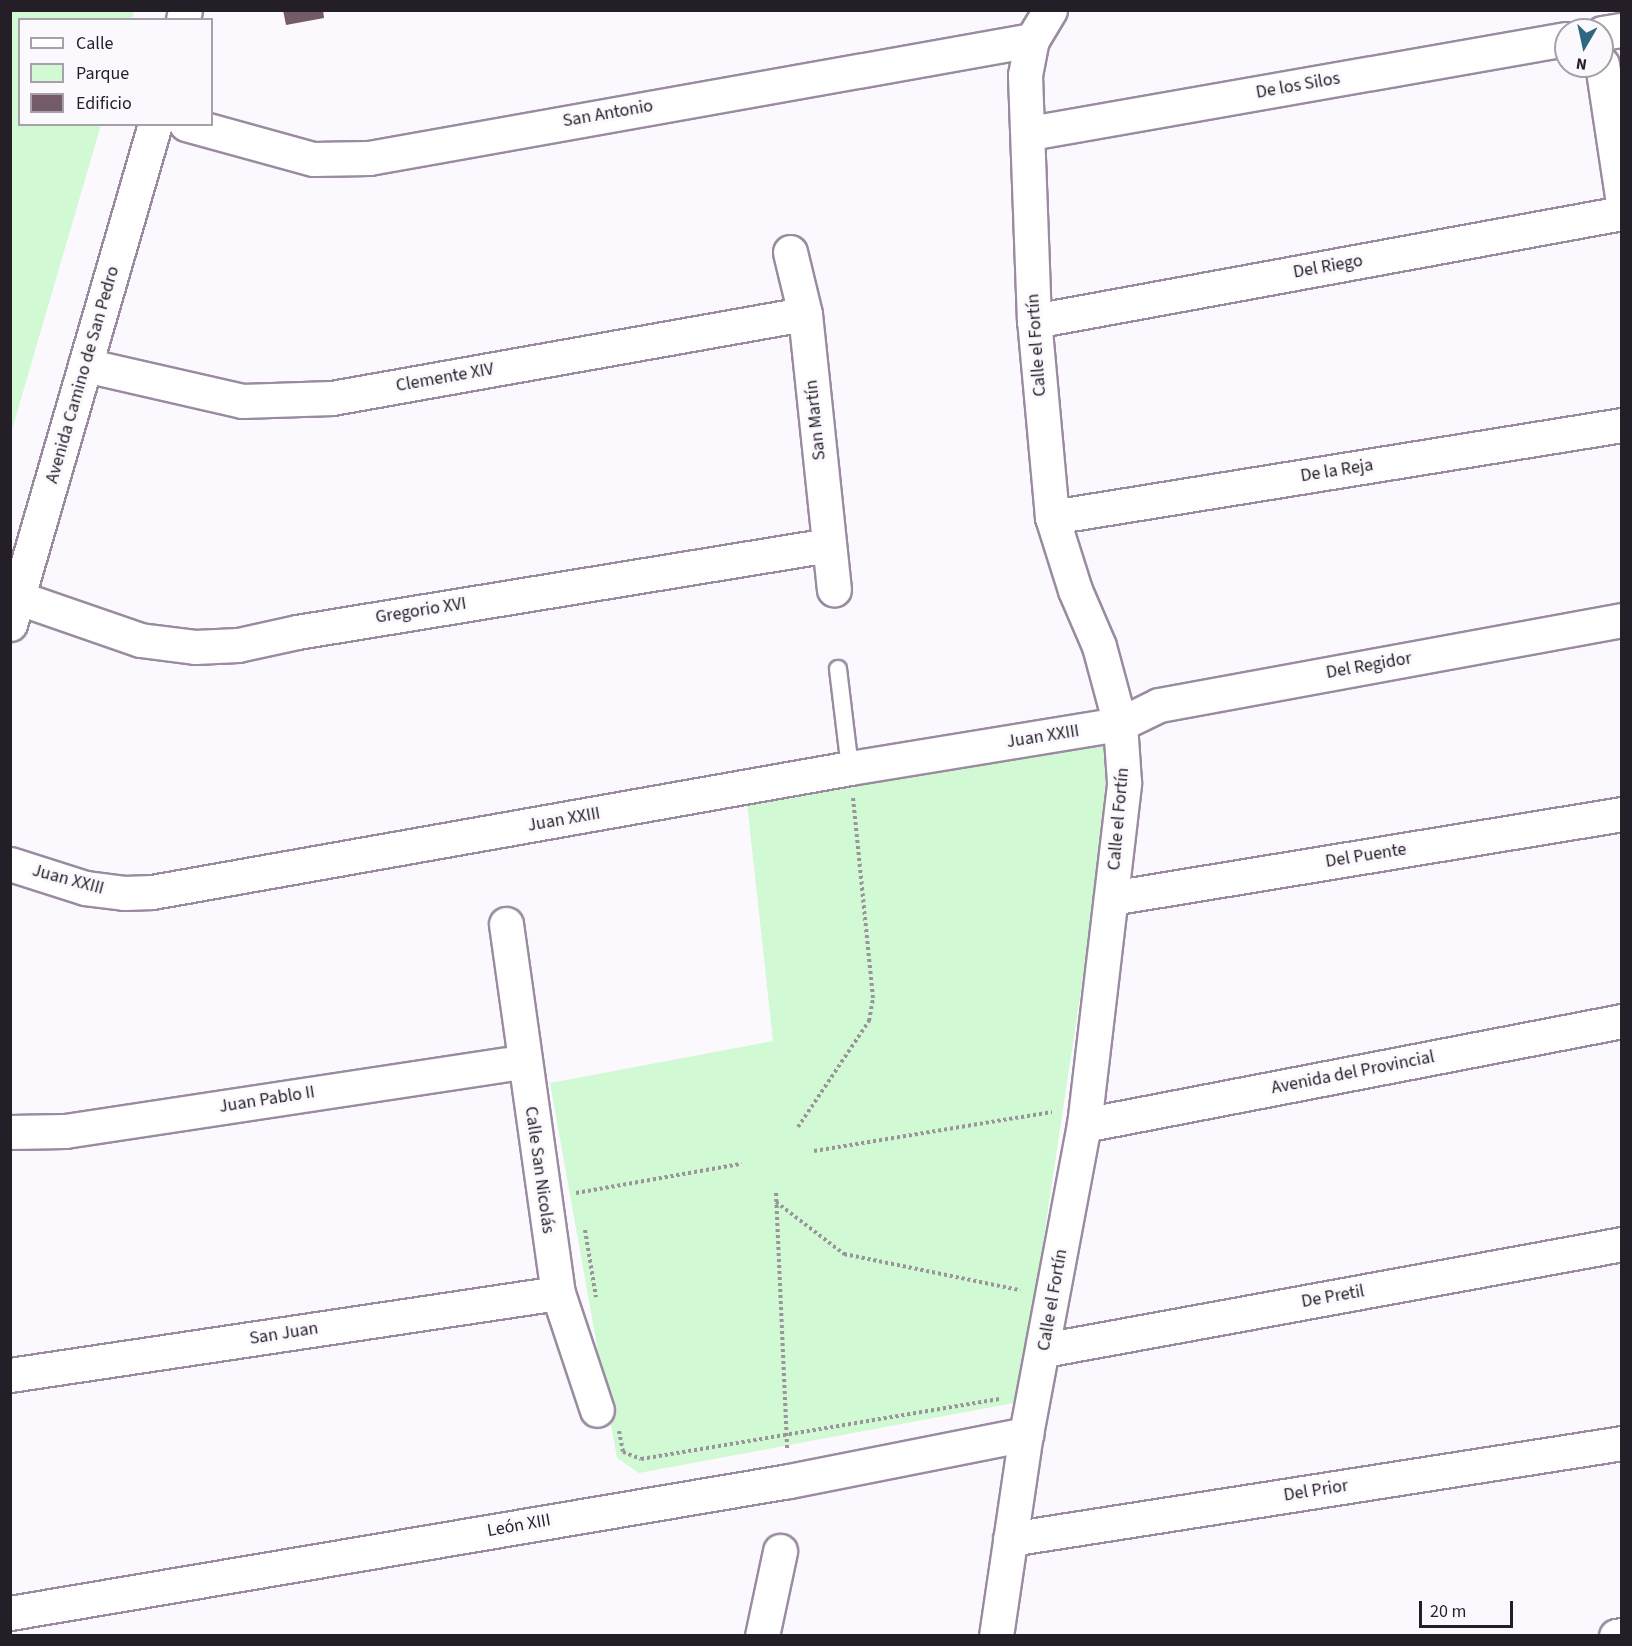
<!DOCTYPE html>
<html>
<head>
<meta charset="utf-8">
<style>
  body { margin:0 }
  #map { position:relative; width:1632px; height:1646px; overflow:hidden; background:#fcf9fe; font-family:"Source Sans 3",sans-serif }
  div>[style] { position:absolute }
  [style*='--x'] { left:calc(var(--x)*1px); top:calc(var(--y)*1px); width:calc(var(--w)*1px); rotate:calc(var(--a)*1deg) }
  .green>* { inset:0; background:#d0f9d4 }
  .building>* { inset:0; background:#755b67 }
  .path>* { height:4px; margin-top:-2px; transform-origin:0; background:repeating-linear-gradient(90deg,#99959b 0 3px,transparent 0 6px) }
  .roads { filter:drop-shadow(2px 0 #9a8ba1) drop-shadow(-2px 0 #9a8ba1) drop-shadow(0 2px #9a8ba1) drop-shadow(0 -2px #9a8ba1) }
  .service>* { height:16px; margin:-8px; padding:0 8px; transform-origin:8px; border-radius:8px; background:#fff }
  .minor>* { height:33px; margin:-16.5px; padding:0 16.5px; transform-origin:16.5px; border-radius:16.5px; background:#fff }
  .tertiary>* { height:33px; margin:-16.5px; padding:0 16.5px; transform-origin:16.5px; border-radius:16.5px; background:#fff }
  span { translate:-50% -50%; white-space:nowrap; text-align:center; line-height:1.15; -webkit-text-stroke:6px #fcf9fe; paint-order:stroke }
  .street-label { font-size:18px; color:#241e27 }
  .frame { position:absolute; inset:0; border:12px solid #241e27; pointer-events:none }
  .legend { position:absolute; left:18px; top:18px; width:195px; height:108px; box-sizing:border-box; background:#fcf9fe; border:2px solid #a6a1a8; margin:0; padding:8px 10px; list-style:none; font-size:18px; color:#241e27 }
  .legend li { display:flex; align-items:center; gap:12px; height:30px }
  .legend b { width:30px; border:2px solid #a6a1a8 }
  .north { position:absolute; left:1554px; top:18px; width:60px; height:60px; box-sizing:border-box; background:#fcf9fe; border:2px solid #a6a1a8; border-radius:50%; rotate:189deg; font-size:16px; font-weight:700; line-height:24px; text-align:center; color:#241e27 }
  .north::after { content:''; display:block; margin:auto; width:21px; height:27px; background:#2d6780; clip-path:polygon(50% 0,100% 100%,50% 72%,0 100%) }
  .scale { position:absolute; left:1419px; top:1601px; width:94px; height:27px; box-sizing:border-box; border:3px solid #241e27; border-top:0; padding-left:8px; font-size:18px; line-height:21px; white-space:nowrap; color:#241e27; -webkit-text-stroke:4px #fcf9fe; paint-order:stroke }
</style>
</head>
<body>
<div id="map">
  <div class="green">
    <div style="clip-path:polygon(11px 10px,134px 11px,132px 19px,20px 20px,20px 124px,101px 125px,11px 433px)"></div>
    <div style="clip-path:polygon(1095px 738px,1108px 743px,1098px 877px,1019px 1402px,639px 1473px,617px 1458px,550px 1083px,773px 1041px,746px 794px)"></div>
  </div>
  <div class="building">
    <div style="clip-path:polygon(283px 10px,323px 10px,324px 18px,286px 25px)"></div>
  </div>
  <div class="path">
    <div style="--x:798;--y:1127;--w:128;--a:-56.2"></div>
    <div style="--x:869;--y:1021;--w:23;--a:-80"></div>
    <div style="--x:873;--y:998;--w:201;--a:-95.7"></div>
    <div style="--x:814;--y:1151;--w:241;--a:-9.3"></div>
    <div style="--x:576;--y:1193;--w:168;--a:-10"></div>
    <div style="--x:776;--y:1193;--w:257;--a:87.5"></div>
    <div style="--x:776;--y:1202;--w:86;--a:37.4"></div>
    <div style="--x:844;--y:1254;--w:180;--a:11.6"></div>
    <div style="--x:585;--y:1230;--w:68;--a:80.7"></div>
    <div style="--x:619;--y:1431;--w:21;--a:79"></div>
    <div style="--x:623;--y:1452;--w:19;--a:21"></div>
    <div style="--x:641;--y:1459;--w:363;--a:-9.5"></div>
  </div>
  <div class="roads">
    <div class="service">
      <div style="--x:838;--y:669;--w:100;--a:83.1"></div>
    </div>
    <div class="minor">
      <div style="--x:1602;--y:33;--w:20;--a:-9"></div>
      <div style="--x:1602;--y:64;--w:134;--a:81.4"></div>
      <div style="--x:186;--y:124;--w:132;--a:15.4"></div>
      <div style="--x:313;--y:159;--w:56;--a:-1"></div>
      <div style="--x:369;--y:158;--w:673;--a:-10.09"></div>
      <div style="--x:1030;--y:133;--w:544;--a:-9.95"></div>
      <div style="--x:790;--y:252;--w:64;--a:76.4"></div>
      <div style="--x:805;--y:314;--w:277;--a:84"></div>
      <div style="--x:1034;--y:321;--w:598;--a:-10.41"></div>
      <div style="--x:85;--y:365;--w:161;--a:12.9"></div>
      <div style="--x:242;--y:401;--w:90;--a:-1.9"></div>
      <div style="--x:332;--y:398;--w:480;--a:-10.1"></div>
      <div style="--x:1052;--y:517;--w:577;--a:-9.17"></div>
      <div style="--x:19;--y:598;--w:128;--a:19.1"></div>
      <div style="--x:140;--y:640;--w:55;--a:7.3"></div>
      <div style="--x:195;--y:647;--w:43;--a:-2.7"></div>
      <div style="--x:238;--y:645;--w:60;--a:-12.4"></div>
      <div style="--x:297;--y:632;--w:539;--a:-9.29"></div>
      <div style="--x:10;--y:864;--w:79;--a:17.7"></div>
      <div style="--x:85;--y:888;--w:39;--a:7"></div>
      <div style="--x:124;--y:893;--w:28;--a:-2"></div>
      <div style="--x:152;--y:892;--w:709;--a:-10.07"></div>
      <div style="--x:850;--y:768;--w:274;--a:-9.3"></div>
      <div style="--x:1120;--y:724;--w:43;--a:-26"></div>
      <div style="--x:1159;--y:705;--w:471;--a:-10.4"></div>
      <div style="--x:1111;--y:898;--w:518;--a:-9.33"></div>
      <div style="--x:506;--y:924;--w:373;--a:82"></div>
      <div style="--x:558;--y:1293;--w:123;--a:71.6"></div>
      <div style="--x:1084;--y:1125;--w:548;--a:-10.94"></div>
      <div style="--x:10;--y:1132;--w:55;--a:-1"></div>
      <div style="--x:65;--y:1131;--w:463;--a:-8.6"></div>
      <div style="--x:1044;--y:1350;--w:588;--a:-10.39"></div>
      <div style="--x:10;--y:1375;--w:554;--a:-8.51"></div>
      <div style="--x:1010;--y:1539;--w:619;--a:-8.91"></div>
      <div style="--x:10;--y:1613;--w:790;--a:-9.62"></div>
      <div style="--x:789;--y:1481;--w:242;--a:-11.2"></div>
      <div style="--x:762;--y:1636;--w:87;--a:-78"></div>
      <div style="--x:996;--y:1636;--w:204;--a:-81.6"></div>
      <div style="--x:1026;--y:1434;--w:314;--a:-79.4"></div>
      <div style="--x:1084;--y:1125;--w:345;--a:-83.3"></div>
      <div style="--x:1124;--y:782;--w:58;--a:-93.9"></div>
      <div style="--x:1120;--y:724;--w:81;--a:-105.1"></div>
      <div style="--x:1099;--y:646;--w:61;--a:-113.2"></div>
      <div style="--x:1075;--y:590;--w:77;--a:-107.5"></div>
      <div style="--x:1052;--y:517;--w:197;--a:-95.2"></div>
      <div style="--x:1034;--y:321;--w:246;--a:-92.1"></div>
      <div style="--x:1025;--y:75;--w:36;--a:-79"></div>
      <div style="--x:1032;--y:40;--w:35;--a:-59"></div>
      <div style="--x:1616;--y:1636;--w:6;--a:-9"></div>
    </div>
    <div class="tertiary">
      <div style="--x:183;--y:20;--w:10;--a:-79"></div>
      <div style="--x:10;--y:624;--w:521;--a:-73.83"></div>
    </div>
  </div>
  <div class="street-label">
    <span style="left:1298px;top:86px;rotate:-10deg">De los Silos</span>
    <span style="left:608px;top:114px;rotate:-10deg">San Antonio</span>
    <span style="left:1328px;top:267px;rotate:-10deg">Del Riego</span>
    <span style="left:1037px;top:345px;rotate:-94deg">Calle el Fortín</span>
    <span style="left:83px;top:375px;rotate:-74deg">Avenida Camino de San Pedro</span>
    <span style="left:445px;top:378px;rotate:-10deg">Clemente XIV</span>
    <span style="left:816px;top:420px;rotate:-96deg">San Martín</span>
    <span style="left:1337px;top:471px;rotate:-9deg">De la Reja</span>
    <span style="left:421px;top:611px;rotate:-9deg">Gregorio XVI</span>
    <span style="left:1369px;top:666px;rotate:-10deg">Del Regidor</span>
    <span style="left:1043px;top:737px;rotate:-9deg">Juan XXIII</span>
    <span style="left:1119px;top:819px;rotate:-85deg">Calle el Fortín</span>
    <span style="left:564px;top:820px;rotate:-10deg">Juan XXIII</span>
    <span style="left:1366px;top:856px;rotate:-9deg">Del Puente</span>
    <span style="left:68px;top:880px;rotate:15deg">Juan XXIII</span>
    <span style="left:1353px;top:1073px;rotate:-11deg">Avenida del Provincial</span>
    <span style="left:267px;top:1100px;rotate:-9deg">Juan Pablo II</span>
    <span style="left:539px;top:1170px;rotate:82deg">Calle San Nicolás</span>
    <span style="left:1333px;top:1297px;rotate:-10deg">De Pretil</span>
    <span style="left:1053px;top:1300px;rotate:-80deg">Calle el Fortín</span>
    <span style="left:284px;top:1334px;rotate:-9deg">San Juan</span>
    <span style="left:1316px;top:1491px;rotate:-9deg">Del Prior</span>
    <span style="left:519px;top:1526px;rotate:-10deg">León XIII</span>
  </div>
  <div class="frame"></div>
  <ul class="legend">
  <li><b style="height:8px;background:#fff"></b>Calle</li>
  <li><b style="height:16px;background:#d0f9d4"></b>Parque</li>
  <li><b style="height:16px;background:#755b67"></b>Edificio</li>
  </ul>
  <div class="north">N</div>
  <div class="scale">20 m</div>
</div>
</body>
</html>
